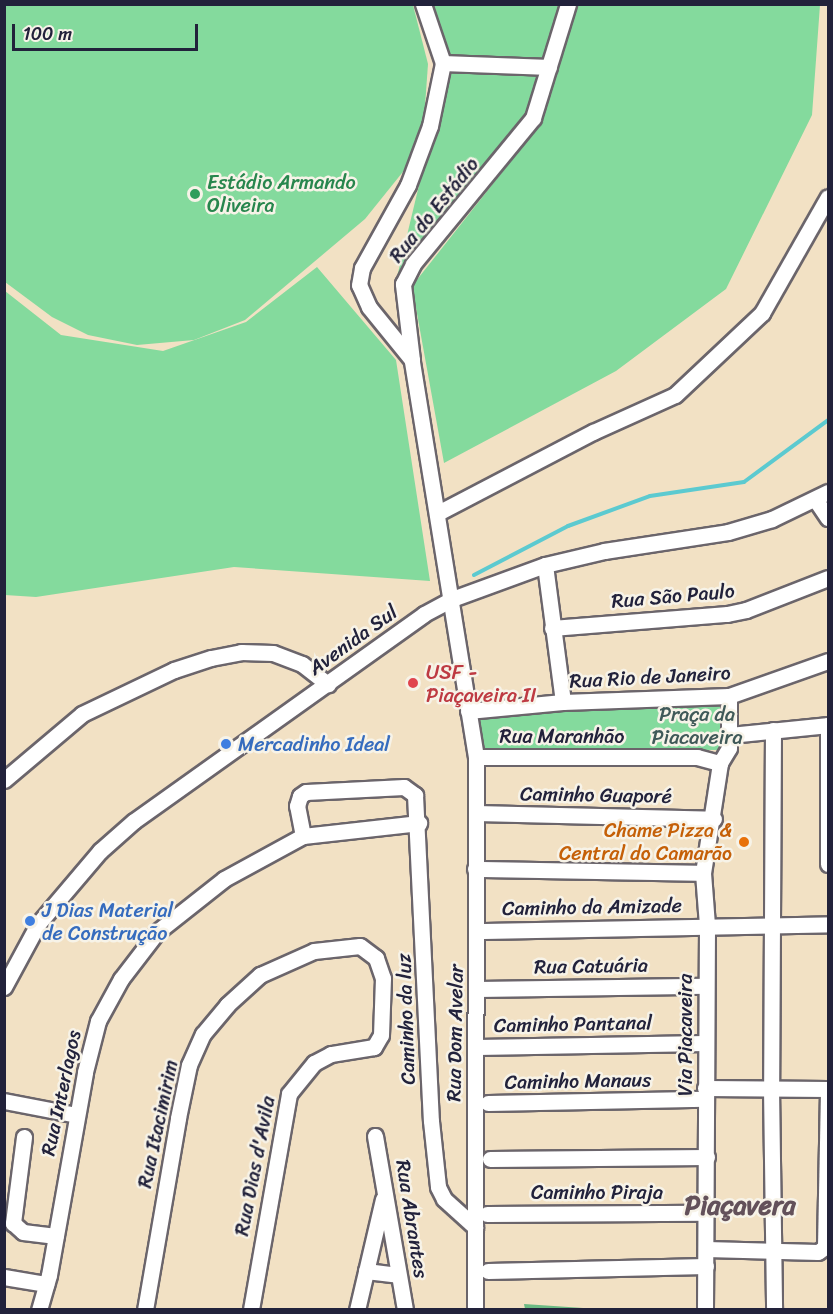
<!DOCTYPE html>
<html>
<head>
<meta charset="utf-8">
<style>
  body { margin:0 }
  #map { position:relative; width:833px; height:1314px; overflow:hidden; background:#f2e1c4; font-family:Sriracha,sans-serif }
  div>[style] { position:absolute }
  [style*='--x'] { left:calc(var(--x)*1px); top:calc(var(--y)*1px); width:calc(var(--w)*1px); rotate:calc(var(--a)*1deg) }
  .green>* { inset:0; background:#84da9d }
  .forest>* { inset:0; background:#6bba84 }
  .stream>* { height:4px; margin:-2px; padding:0 2px; transform-origin:2px; border-radius:2px; background:#5ccad0 }
  .roads { filter:drop-shadow(2px 0 #6b656b) drop-shadow(-2px 0 #6b656b) drop-shadow(0 2px #6b656b) drop-shadow(0 -2px #6b656b) }
  .minor>* { height:15px; margin:-7.5px; padding:0 7.5px; transform-origin:7.5px; border-radius:7.5px; background:#fff }
  .dots>* { width:16px; height:16px; translate:-50% -50%; box-sizing:border-box; border:3px solid #f7f3e8; border-radius:50% }
  span { translate:-50% -50%; white-space:nowrap; text-align:center; line-height:1.15; -webkit-text-stroke:5px #f7f3e8; paint-order:stroke }
  .leisure-label { font-size:20px; color:#27864d }
  .left { translate:0 -50%; text-align:left }
  .street-label { font-size:20px; color:#22223b }
  .health-label { font-size:20px; color:#be3a42 }
  .park-label { font-size:20px; color:#3f5958 }
  .shop-label { font-size:20px; color:#366cbe }
  .food-label { font-size:20px; color:#c56008 }
  .right { translate:-100% -50%; text-align:right }
  .district-label { font-size:26px; color:#63515a; font-weight:700 }
  .frame { position:absolute; inset:0; border:6px solid #22223b; pointer-events:none }
  .scale { position:absolute; left:12px; top:24px; width:186px; height:27px; box-sizing:border-box; border:3px solid #22223b; border-top:0; padding-left:8px; font-size:18px; line-height:21px; white-space:nowrap; color:#22223b; -webkit-text-stroke:4px #f7f3e8; paint-order:stroke }
</style>
</head>
<body>
<div id="map">
  <div class="green">
    <div style="clip-path:polygon(5px 5px,413px 5px,428px 64px,424px 120px,406px 168px,365px 219px,245px 320px,194px 340px,137px 345px,88px 335px,52px 317px,5px 282px)"></div>
    <div style="clip-path:polygon(426px 5px,559px 5px,524px 121px,397px 277px,449px 60px)"></div>
    <div style="clip-path:polygon(576px 5px,820px 5px,812px 115px,726px 289px,616px 371px,444px 463px,412px 286px,538px 127px)"></div>
    <div style="clip-path:polygon(317px 267px,396px 360px,430px 581px,234px 567px,36px 597px,5px 595px,5px 291px,61px 335px,163px 351px,246px 322px)"></div>
    <div style="clip-path:polygon(722px 701px,724px 750px,480px 749px,475px 715px)"></div>
  </div>
  <div class="forest">
    <div style="clip-path:polygon(524px 1304px,598px 1309px,525px 1309px)"></div>
  </div>
  <div class="stream">
    <div style="--x:474;--y:575;--w:106;--a:-27.5"></div>
    <div style="--x:568;--y:526;--w:87;--a:-20.1"></div>
    <div style="--x:650;--y:496;--w:95;--a:-8.5"></div>
    <div style="--x:744;--y:482;--w:104;--a:-36.4"></div>
  </div>
  <div class="roads">
    <div class="minor">
      <div style="--x:423;--y:4;--w:62;--a:71.3"></div>
      <div style="--x:412;--y:360;--w:68;--a:-129.1"></div>
      <div style="--x:369;--y:307;--w:24;--a:-114"></div>
      <div style="--x:359;--y:285;--w:17;--a:-80"></div>
      <div style="--x:362;--y:268;--w:95;--a:-61"></div>
      <div style="--x:408;--y:185;--w:63;--a:-69.6"></div>
      <div style="--x:430;--y:126;--w:64;--a:-78.3"></div>
      <div style="--x:443;--y:63;--w:106;--a:2.2"></div>
      <div style="--x:815;--y:499;--w:23;--a:56"></div>
      <div style="--x:438;--y:513;--w:175;--a:-27.6"></div>
      <div style="--x:593;--y:432;--w:90;--a:-24.3"></div>
      <div style="--x:675;--y:395;--w:120;--a:-43.3"></div>
      <div style="--x:762;--y:313;--w:133;--a:-60.4"></div>
      <div style="--x:545;--y:565;--w:138;--a:82.5"></div>
      <div style="--x:552;--y:628;--w:176;--a:-4.6"></div>
      <div style="--x:727;--y:614;--w:19;--a:-12"></div>
      <div style="--x:746;--y:610;--w:88;--a:-21.3"></div>
      <div style="--x:468;--y:711;--w:95;--a:-5.4"></div>
      <div style="--x:563;--y:702;--w:166;--a:-2.1"></div>
      <div style="--x:729;--y:696;--w:105;--a:-19.5"></div>
      <div style="--x:828;--y:725;--w:139;--a:90"></div>
      <div style="--x:773;--y:730;--w:358;--a:90.3"></div>
      <div style="--x:771;--y:1088;--w:222;--a:89.2"></div>
      <div style="--x:730;--y:735;--w:99;--a:-5.8"></div>
      <div style="--x:476;--y:757;--w:221;--a:0"></div>
      <div style="--x:697;--y:757;--w:24;--a:15"></div>
      <div style="--x:720;--y:763;--w:17;--a:-59"></div>
      <div style="--x:729;--y:748;--w:52;--a:-90"></div>
      <div style="--x:4;--y:780;--w:102;--a:-40.2"></div>
      <div style="--x:82;--y:714;--w:102;--a:-25.6"></div>
      <div style="--x:174;--y:670;--w:39;--a:-18"></div>
      <div style="--x:211;--y:658;--w:31;--a:-11"></div>
      <div style="--x:241;--y:652;--w:32;--a:2"></div>
      <div style="--x:273;--y:653;--w:31;--a:21"></div>
      <div style="--x:302;--y:664;--w:33;--a:38"></div>
      <div style="--x:476;--y:813;--w:238;--a:1.4"></div>
      <div style="--x:303;--y:836;--w:31;--a:-101"></div>
      <div style="--x:297;--y:806;--w:10;--a:-73"></div>
      <div style="--x:300;--y:796;--w:7;--a:-34"></div>
      <div style="--x:306;--y:792;--w:98;--a:-2.9"></div>
      <div style="--x:404;--y:787;--w:14;--a:36"></div>
      <div style="--x:415;--y:795;--w:326;--a:87.2"></div>
      <div style="--x:431;--y:1121;--w:66;--a:83.9"></div>
      <div style="--x:438;--y:1187;--w:13;--a:63"></div>
      <div style="--x:444;--y:1199;--w:42;--a:42.1"></div>
      <div style="--x:475;--y:869;--w:228;--a:1"></div>
      <div style="--x:478;--y:931;--w:350;--a:-1.1"></div>
      <div style="--x:4;--y:987;--w:72;--a:-61.6"></div>
      <div style="--x:38;--y:924;--w:96;--a:-49.7"></div>
      <div style="--x:100;--y:851;--w:45;--a:-41.4"></div>
      <div style="--x:134;--y:821;--w:356;--a:-35.5"></div>
      <div style="--x:424;--y:614;--w:32;--a:-28"></div>
      <div style="--x:452;--y:599;--w:99;--a:-20.1"></div>
      <div style="--x:545;--y:565;--w:61;--a:-13.3"></div>
      <div style="--x:604;--y:551;--w:125;--a:-8.7"></div>
      <div style="--x:728;--y:532;--w:46;--a:-16.5"></div>
      <div style="--x:772;--y:519;--w:62;--a:-25.7"></div>
      <div style="--x:477;--y:989;--w:229;--a:-0.8"></div>
      <div style="--x:477;--y:1047;--w:228;--a:-1"></div>
      <div style="--x:705;--y:1088;--w:123;--a:0.5"></div>
      <div style="--x:4;--y:1101;--w:74;--a:10.9"></div>
      <div style="--x:488;--y:1103;--w:217;--a:-1.1"></div>
      <div style="--x:375;--y:1136;--w:177;--a:80.2"></div>
      <div style="--x:24;--y:1137;--w:87;--a:97.3"></div>
      <div style="--x:13;--y:1223;--w:13;--a:42"></div>
      <div style="--x:23;--y:1232;--w:33;--a:7"></div>
      <div style="--x:490;--y:1159;--w:217;--a:-0.5"></div>
      <div style="--x:487;--y:1214;--w:219;--a:-0.3"></div>
      <div style="--x:706;--y:1249;--w:112;--a:1.5"></div>
      <div style="--x:818;--y:1252;--w:9;--a:-36"></div>
      <div style="--x:825;--y:1247;--w:152;--a:-88.9"></div>
      <div style="--x:366;--y:1271;--w:32;--a:7"></div>
      <div style="--x:488;--y:1271;--w:218;--a:-1.3"></div>
      <div style="--x:4;--y:1277;--w:43;--a:9.5"></div>
      <div style="--x:39;--y:1310;--w:36;--a:-74"></div>
      <div style="--x:49;--y:1275;--w:206;--a:-79.9"></div>
      <div style="--x:85;--y:1072;--w:53;--a:-75.7"></div>
      <div style="--x:98;--y:1021;--w:48;--a:-61.3"></div>
      <div style="--x:121;--y:979;--w:59;--a:-52.5"></div>
      <div style="--x:157;--y:932;--w:85;--a:-38.3"></div>
      <div style="--x:224;--y:879;--w:90;--a:-28.6"></div>
      <div style="--x:303;--y:836;--w:117;--a:-6.4"></div>
      <div style="--x:145;--y:1310;--w:195;--a:-80.2"></div>
      <div style="--x:178;--y:1118;--w:54;--a:-78.3"></div>
      <div style="--x:189;--y:1065;--w:34;--a:-66"></div>
      <div style="--x:203;--y:1034;--w:38;--a:-50"></div>
      <div style="--x:227;--y:1005;--w:45;--a:-42.3"></div>
      <div style="--x:260;--y:975;--w:59;--a:-24"></div>
      <div style="--x:314;--y:951;--w:46;--a:-6.2"></div>
      <div style="--x:360;--y:946;--w:20;--a:37"></div>
      <div style="--x:376;--y:958;--w:21;--a:71"></div>
      <div style="--x:383;--y:978;--w:57;--a:92"></div>
      <div style="--x:381;--y:1035;--w:14;--a:120"></div>
      <div style="--x:374;--y:1047;--w:44;--a:170.8"></div>
      <div style="--x:331;--y:1054;--w:19;--a:152"></div>
      <div style="--x:314;--y:1063;--w:40;--a:129"></div>
      <div style="--x:289;--y:1094;--w:219;--a:100"></div>
      <div style="--x:357;--y:1310;--w:114;--a:-76.8"></div>
      <div style="--x:475;--y:1310;--w:553;--a:-89.9"></div>
      <div style="--x:476;--y:757;--w:402;--a:-99.2"></div>
      <div style="--x:412;--y:360;--w:77;--a:-96.8"></div>
      <div style="--x:403;--y:284;--w:22;--a:-63"></div>
      <div style="--x:413;--y:264;--w:189;--a:-50.6"></div>
      <div style="--x:533;--y:118;--w:119;--a:-72.9"></div>
      <div style="--x:705;--y:1310;--w:385;--a:-89.7"></div>
      <div style="--x:707;--y:925;--w:52;--a:-94.4"></div>
      <div style="--x:703;--y:873;--w:111;--a:-81.2"></div>
    </div>
  </div>
  <div class="dots">
    <div style="left:195px;top:194px;background:#2e9e5b"></div>
    <div style="left:413px;top:683px;background:#e0444e"></div>
    <div style="left:226px;top:744px;background:#3f7fe0"></div>
    <div style="left:744px;top:842px;background:#e8710a"></div>
    <div style="left:30px;top:921px;background:#3f7fe0"></div>
  </div>
  <div class="leisure-label">
    <span class="left" style="left:207px;top:194px">Estádio Armando<br>Oliveira</span>
  </div>
  <div class="street-label">
    <span style="left:434px;top:210px;rotate:-51deg">Rua do Estádio</span>
    <span style="left:673px;top:596px;rotate:-5deg">Rua São Paulo</span>
    <span style="left:353px;top:640px;rotate:-36deg">Avenida Sul</span>
    <span style="left:650px;top:677px;rotate:-3deg">Rua Rio de Janeiro</span>
    <span style="left:562px;top:736px">Rua Maranhão</span>
    <span style="left:596px;top:795px;rotate:1deg">Caminho Guaporé</span>
    <span style="left:592px;top:907px;rotate:-1deg">Caminho da Amizade</span>
    <span style="left:591px;top:966px;rotate:-1deg">Rua Catuária</span>
    <span style="left:406px;top:1019px;rotate:-92deg">Caminho da luz</span>
    <span style="left:573px;top:1024px;rotate:-1deg">Caminho Pantanal</span>
    <span style="left:455px;top:1033px;rotate:-89deg">Rua Dom Avelar</span>
    <span style="left:685px;top:1035px;rotate:-90deg">Via Piacaveira</span>
    <span style="left:578px;top:1081px;rotate:-1deg">Caminho Manaus</span>
    <span style="left:61px;top:1093px;rotate:-78deg">Rua Interlagos</span>
    <span style="left:158px;top:1124px;rotate:-78deg">Rua Itacimirim</span>
    <span style="left:255px;top:1166px;rotate:-79deg">Rua Dias d'Avila</span>
    <span style="left:597px;top:1192px">Caminho Piraja</span>
    <span style="left:412px;top:1219px;rotate:81deg">Rua Abrantes</span>
  </div>
  <div class="health-label">
    <span class="left" style="left:426px;top:684px">USF -<br>Piaçaveira II</span>
  </div>
  <div class="park-label">
    <span style="left:697px;top:726px">Praça da<br>Piacaveira</span>
  </div>
  <div class="shop-label">
    <span class="left" style="left:238px;top:744px">Mercadinho Ideal</span>
    <span class="left" style="left:42px;top:922px">J Dias Material<br>de Construção</span>
  </div>
  <div class="food-label">
    <span class="right" style="left:732px;top:842px">Chame Pizza &amp;<br>Central do Camarão</span>
  </div>
  <div class="district-label">
    <span style="left:740px;top:1206px">Piaçavera</span>
  </div>
  <div class="frame"></div>
  <div class="scale">100 m</div>
</div>
</body>
</html>
